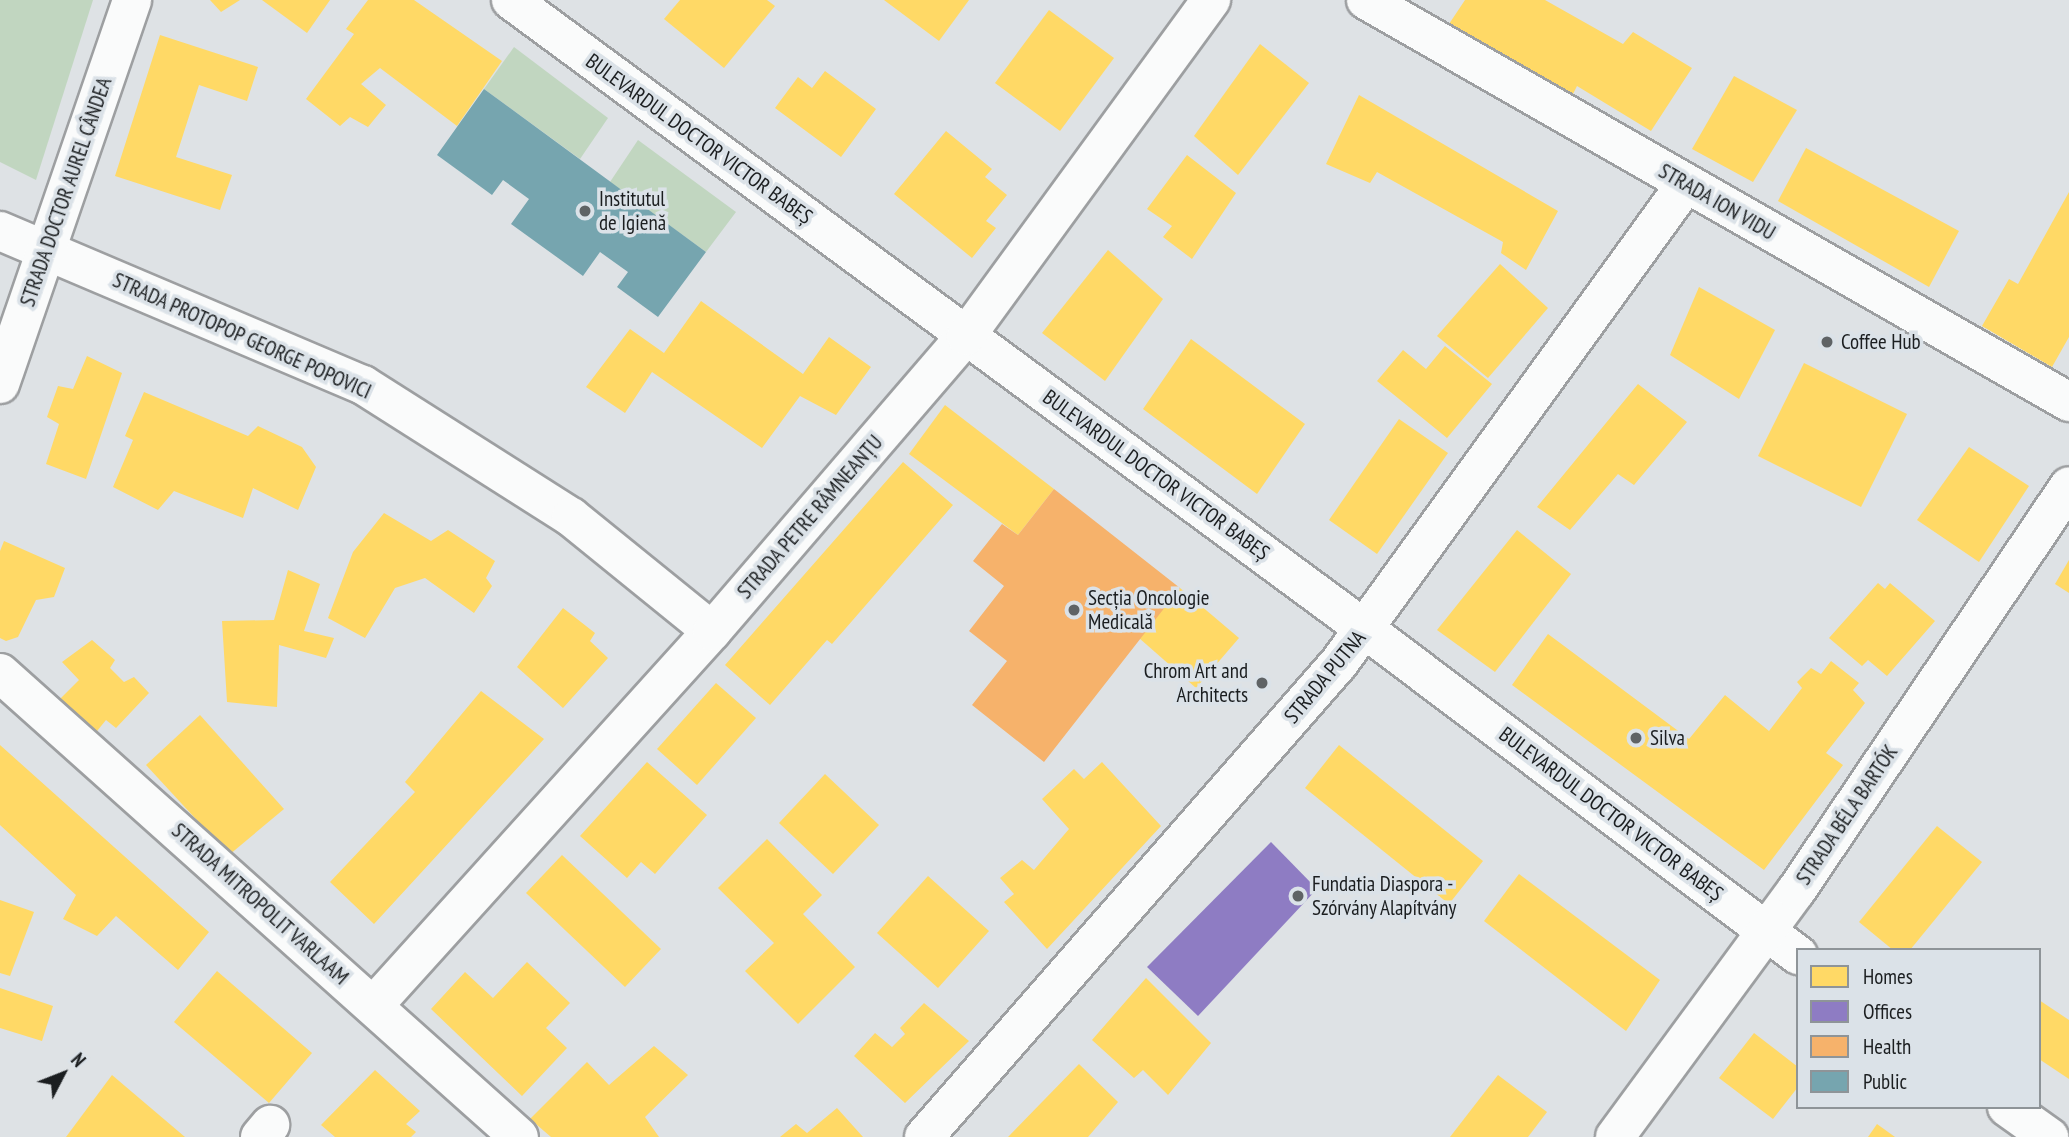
<!DOCTYPE html>
<html>
<head>
<meta charset="utf-8">
<style>
  body { margin:0 }
  #map { position:relative; width:2069px; height:1137px; overflow:hidden; background:#dee2e5; font-family:"PT Sans Narrow",sans-serif }
  div>[style] { position:absolute }
  [style*='--x'] { left:calc(var(--x)*1px); top:calc(var(--y)*1px); width:calc(var(--w)*1px); rotate:calc(var(--a)*1deg) }
  .green>* { inset:0; background:#c1d6c0 }
  .homes>* { inset:0; background:#ffd966 }
  .offices>* { inset:0; background:#8e7cc3 }
  .health>* { inset:0; background:#f6b26b }
  .public>* { inset:0; background:#76a5af }
  .roads { filter:drop-shadow(2px 0 #9d9fa1) drop-shadow(-2px 0 #9d9fa1) drop-shadow(0 2px #9d9fa1) drop-shadow(0 -2px #9d9fa1) }
  .minor>* { height:38px; margin:-19px; padding:0 19px; transform-origin:19px; border-radius:19px; background:#fafbfb }
  .dots>* { width:19px; height:19px; translate:-50% -50%; box-sizing:border-box; border:4px solid #dbe2e8; border-radius:50% }
  span { translate:-50% -50%; white-space:nowrap; text-align:center; line-height:1.15; -webkit-text-stroke:7px #dbe2e8; paint-order:stroke }
  .street-label { font-size:21px; color:#1b1e20 }
  .poi-label { font-size:21px; color:#1b1e20 }
  .left { translate:0 -50%; text-align:left }
  .right { translate:-100% -50%; text-align:right }
  .legend { position:absolute; left:1796px; top:948px; width:245px; height:161px; box-sizing:border-box; background:#dbe2e8; border:2px solid #8e9498; margin:0; padding:9px 12px; list-style:none; font-size:21px; color:#1b1e20 }
  .legend li { display:flex; align-items:center; gap:14px; height:35px }
  .legend b { width:35px; border:2px solid #8e9498 }
  .north { position:absolute; left:28px; top:1039px; width:70px; height:70px; -webkit-text-stroke:5px #dbe2e8; paint-order:stroke; rotate:48deg; font-size:19px; font-weight:700; line-height:28px; text-align:center; color:#1b1e20 }
  .north::after { content:''; display:block; margin:auto; width:24px; height:32px; background:#1b1e20; clip-path:polygon(50% 0,100% 100%,50% 72%,0 100%) }
</style>
</head>
<body>
<div id="map">
  <div class="green">
    <div style="clip-path:polygon(0 0,93px 0,36px 180px,0 162px)"></div>
    <div style="clip-path:polygon(514px 47px,608px 118px,580px 159px,484px 89px)"></div>
    <div style="clip-path:polygon(638px 140px,736px 212px,706px 252px,610px 182px)"></div>
  </div>
  <div class="homes">
    <div style="clip-path:polygon(210px 0,240px 0,221px 12px)"></div>
    <div style="clip-path:polygon(262px 0,330px 0,307px 33px)"></div>
    <div style="clip-path:polygon(368px 0,414px 0,502px 61px,457px 126px,380px 68px,361px 84px,386px 105px,368px 127px,350px 117px,340px 126px,306px 99px,354px 34px,346px 29px)"></div>
    <div style="clip-path:polygon(680px 0,767px 0,775px 6px,724px 68px,664px 19px)"></div>
    <div style="clip-path:polygon(884px 0,969px 0,939px 41px)"></div>
    <div style="clip-path:polygon(1465px 0,1545px 0,1623px 44px,1633px 32px,1692px 68px,1651px 131px,1577px 86px,1573px 94px,1449px 24px)"></div>
    <div style="clip-path:polygon(1049px 10px,1114px 58px,1060px 131px,995px 83px)"></div>
    <div style="clip-path:polygon(160px 35px,258px 67px,247px 101px,199px 85px,176px 157px,232px 175px,220px 210px,115px 176px)"></div>
    <div style="clip-path:polygon(1260px 44px,1309px 83px,1238px 175px,1194px 136px)"></div>
    <div style="clip-path:polygon(825px 71px,876px 109px,841px 157px,775px 108px,798px 77px,812px 88px)"></div>
    <div style="clip-path:polygon(1734px 76px,1797px 110px,1753px 182px,1692px 149px)"></div>
    <div style="clip-path:polygon(1359px 95px,1558px 211px,1526px 270px,1501px 253px,1503px 242px,1377px 172px,1370px 183px,1326px 164px)"></div>
    <div style="clip-path:polygon(946px 131px,992px 169px,985px 177px,1007px 195px,986px 221px,996px 228px,972px 258px,894px 194px)"></div>
    <div style="clip-path:polygon(1806px 148px,1959px 231px,1929px 287px,1778px 201px)"></div>
    <div style="clip-path:polygon(1187px 155px,1236px 193px,1192px 259px,1163px 237px,1172px 226px,1147px 209px)"></div>
    <div style="clip-path:polygon(2069px 192px,2069px 337px,2052px 367px,1982px 326px,2009px 279px,2018px 284px)"></div>
    <div style="clip-path:polygon(1108px 250px,1163px 299px,1105px 381px,1042px 333px)"></div>
    <div style="clip-path:polygon(1500px 264px,1548px 308px,1488px 378px,1437px 336px)"></div>
    <div style="clip-path:polygon(1699px 287px,1775px 330px,1739px 399px,1670px 355px)"></div>
    <div style="clip-path:polygon(701px 301px,803px 374px,829px 337px,871px 367px,836px 415px,800px 396px,762px 448px,652px 372px,625px 413px,586px 387px,630px 329px,664px 353px)"></div>
    <div style="clip-path:polygon(1191px 339px,1305px 424px,1257px 494px,1143px 409px)"></div>
    <div style="clip-path:polygon(1445px 346px,1492px 384px,1447px 438px,1377px 381px,1403px 350px,1426px 369px)"></div>
    <div style="clip-path:polygon(87px 356px,122px 373px,86px 479px,46px 464px,59px 424px,47px 417px,58px 386px,73px 389px)"></div>
    <div style="clip-path:polygon(1804px 363px,1907px 414px,1861px 507px,1758px 456px)"></div>
    <div style="clip-path:polygon(1638px 384px,1687px 422px,1634px 485px,1618px 474px,1570px 530px,1537px 507px)"></div>
    <div style="clip-path:polygon(144px 392px,248px 436px,258px 426px,302px 447px,316px 467px,298px 510px,253px 488px,243px 518px,174px 491px,158px 510px,113px 487px,133px 440px,125px 436px)"></div>
    <div style="clip-path:polygon(945px 405px,1054px 489px,1018px 535px,909px 454px)"></div>
    <div style="clip-path:polygon(1399px 419px,1448px 453px,1377px 554px,1329px 520px)"></div>
    <div style="clip-path:polygon(1969px 447px,2029px 486px,1979px 562px,1917px 520px)"></div>
    <div style="clip-path:polygon(903px 462px,953px 505px,832px 644px,827px 640px,770px 705px,725px 665px)"></div>
    <div style="clip-path:polygon(384px 513px,431px 541px,448px 530px,495px 561px,486px 578px,492px 586px,474px 613px,425px 578px,395px 588px,365px 638px,328px 618px,353px 552px)"></div>
    <div style="clip-path:polygon(1517px 530px,1571px 574px,1495px 672px,1437px 630px)"></div>
    <div style="clip-path:polygon(4px 541px,65px 568px,54px 597px,36px 600px,18px 637px,6px 641px,0 638px,0 551px)"></div>
    <div style="clip-path:polygon(2069px 560px,2069px 593px,2055px 584px)"></div>
    <div style="clip-path:polygon(288px 570px,320px 584px,304px 631px,334px 638px,326px 658px,279px 645px,277px 707px,227px 702px,222px 621px,274px 620px)"></div>
    <div style="clip-path:polygon(1878px 583px,1885px 589px,1890px 583px,1935px 621px,1887px 676px,1868px 660px,1862px 666px,1829px 638px)"></div>
    <div style="clip-path:polygon(1180px 588px,1239px 638px,1196px 688px,1139px 638px)"></div>
    <div style="clip-path:polygon(563px 608px,595px 633px,590px 641px,608px 658px,563px 708px,517px 667px)"></div>
    <div style="clip-path:polygon(1548px 634px,1689px 739px,1725px 695px,1769px 731px,1802px 688px,1797px 682px,1811px 668px,1821px 674px,1831px 661px,1859px 683px,1853px 690px,1865px 703px,1826px 753px,1843px 765px,1764px 870px,1512px 685px)"></div>
    <div style="clip-path:polygon(92px 640px,115px 660px,110px 668px,124px 682px,134px 677px,149px 693px,116px 728px,106px 720px,93px 736px,58px 701px,79px 680px,62px 662px)"></div>
    <div style="clip-path:polygon(716px 683px,756px 718px,697px 785px,657px 749px)"></div>
    <div style="clip-path:polygon(481px 691px,544px 739px,374px 924px,330px 882px,415px 792px,405px 782px)"></div>
    <div style="clip-path:polygon(200px 715px,284px 809px,229px 855px,146px 765px)"></div>
    <div style="clip-path:polygon(0 745px,209px 932px,178px 970px,116px 916px,97px 936px,63px 919px,76px 895px,0 825px)"></div>
    <div style="clip-path:polygon(1339px 745px,1483px 861px,1449px 904px,1305px 788px)"></div>
    <div style="clip-path:polygon(647px 762px,707px 815px,655px 874px,641px 862px,627px 878px,580px 836px)"></div>
    <div style="clip-path:polygon(1102px 762px,1161px 826px,1047px 949px,1004px 902px,1014px 894px,1000px 878px,1022px 860px,1034px 870px,1069px 829px,1042px 799px,1074px 769px,1084px 779px)"></div>
    <div style="clip-path:polygon(825px 774px,879px 825px,833px 874px,779px 823px)"></div>
    <div style="clip-path:polygon(1937px 826px,1982px 862px,1910px 950px,1893px 950px,1859px 922px)"></div>
    <div style="clip-path:polygon(767px 839px,822px 895px,803px 914px,855px 967px,798px 1024px,745px 971px,774px 943px,718px 888px)"></div>
    <div style="clip-path:polygon(562px 855px,661px 949px,625px 987px,526px 893px)"></div>
    <div style="clip-path:polygon(1519px 874px,1660px 980px,1626px 1031px,1484px 921px)"></div>
    <div style="clip-path:polygon(928px 876px,989px 931px,938px 988px,877px 933px)"></div>
    <div style="clip-path:polygon(0 900px,34px 912px,10px 976px,0 973px)"></div>
    <div style="clip-path:polygon(527px 962px,570px 1003px,546px 1028px,567px 1048px,522px 1096px,431px 1009px,465px 972px,493px 998px)"></div>
    <div style="clip-path:polygon(217px 971px,312px 1053px,269px 1103px,174px 1022px)"></div>
    <div style="clip-path:polygon(1146px 978px,1211px 1043px,1168px 1095px,1143px 1070px,1134px 1078px,1092px 1040px)"></div>
    <div style="clip-path:polygon(0 988px,53px 1006px,42px 1041px,0 1028px)"></div>
    <div style="clip-path:polygon(2039px 1000px,2069px 1020px,2069px 1079px,2039px 1059px)"></div>
    <div style="clip-path:polygon(924px 1003px,969px 1041px,905px 1103px,854px 1056px,875px 1033px,892px 1047px,905px 1034px,900px 1028px)"></div>
    <div style="clip-path:polygon(1754px 1033px,1798px 1067px,1798px 1087px,1773px 1119px,1719px 1078px)"></div>
    <div style="clip-path:polygon(654px 1046px,688px 1075px,645px 1117px,659px 1137px,551px 1137px,530px 1119px,587px 1062px,609px 1085px)"></div>
    <div style="clip-path:polygon(1079px 1064px,1118px 1102px,1088px 1137px,1008px 1137px)"></div>
    <div style="clip-path:polygon(375px 1070px,420px 1111px,406px 1124px,416px 1132px,411px 1137px,335px 1137px,321px 1125px)"></div>
    <div style="clip-path:polygon(112px 1075px,185px 1137px,66px 1137px)"></div>
    <div style="clip-path:polygon(1498px 1075px,1547px 1112px,1528px 1137px,1450px 1137px)"></div>
    <div style="clip-path:polygon(837px 1108px,863px 1137px,780px 1137px,796px 1124px,807px 1133px)"></div>
    <div style="clip-path:polygon(1877px 1124px,1895px 1137px,1868px 1137px)"></div>
  </div>
  <div class="offices">
    <div style="clip-path:polygon(1271px 842px,1317px 889px,1198px 1016px,1147px 967px)"></div>
  </div>
  <div class="health">
    <div style="clip-path:polygon(1054px 489px,1180px 588px,1044px 762px,972px 705px,1007px 661px,969px 631px,1004px 586px,973px 561px,1002px 524px,1018px 535px)"></div>
  </div>
  <div class="public">
    <div style="clip-path:polygon(484px 89px,706px 252px,658px 317px,617px 287px,628px 272px,600px 252px,583px 276px,511px 224px,529px 199px,503px 180px,492px 195px,437px 155px)"></div>
  </div>
  <div class="roads">
    <div class="minor">
      <div style="--x:511;--y:0;--w:1062;--a:36.38"></div>
      <div style="--x:1366;--y:630;--w:541;--a:36.95"></div>
      <div style="--x:1366;--y:0;--w:810;--a:29.76"></div>
      <div style="--x:0;--y:231;--w:394;--a:23"></div>
      <div style="--x:363;--y:385;--w:246;--a:32.4"></div>
      <div style="--x:571;--y:517;--w:181;--a:39"></div>
      <div style="--x:0;--y:384;--w:406;--a:-71"></div>
      <div style="--x:0;--y:673;--w:696;--a:41.8"></div>
      <div style="--x:374;--y:1005;--w:504;--a:-47.89"></div>
      <div style="--x:712;--y:631;--w:389;--a:-49.3"></div>
      <div style="--x:966;--y:336;--w:416;--a:-53.9"></div>
      <div style="--x:2007;--y:1107;--w:52;--a:35.5"></div>
      <div style="--x:260;--y:1137;--w:16;--a:-50"></div>
      <div style="--x:924;--y:1137;--w:630;--a:-48.8"></div>
      <div style="--x:1339;--y:663;--w:590;--a:-54.1"></div>
      <div style="--x:1615;--y:1137;--w:305;--a:-53.7"></div>
      <div style="--x:1796;--y:891;--w:488;--a:-56"></div>
    </div>
  </div>
  <div class="dots">
    <div style="left:585px;top:211px;background:#5f6365"></div>
    <div style="left:1827px;top:342px;background:#5f6365"></div>
    <div style="left:1074px;top:610px;background:#5f6365"></div>
    <div style="left:1262px;top:683px;background:#5f6365"></div>
    <div style="left:1636px;top:738px;background:#5f6365"></div>
    <div style="left:1298px;top:896px;background:#5f6365"></div>
  </div>
  <div class="street-label">
    <span style="left:699px;top:139px;rotate:36deg">BULEVARDUL DOCTOR VICTOR BABEȘ</span>
    <span style="left:66px;top:192px;rotate:-71deg">STRADA DOCTOR AUREL CÂNDEA</span>
    <span style="left:1717px;top:202px;rotate:30deg">STRADA ION VIDU</span>
    <span style="left:242px;top:336px;rotate:24deg">STRADA PROTOPOP GEORGE POPOVICI</span>
    <span style="left:1156px;top:475px;rotate:36deg">BULEVARDUL DOCTOR VICTOR BABEȘ</span>
    <span style="left:810px;top:517px;rotate:-49deg">STRADA PETRE RÂMNEANȚU</span>
    <span style="left:1325px;top:677px;rotate:-50deg">STRADA PUTNA</span>
    <span style="left:1611px;top:814px;rotate:37deg">BULEVARDUL DOCTOR VICTOR BABEȘ</span>
    <span style="left:1847px;top:815px;rotate:-56deg">STRADA BÉLA BARTÓK</span>
    <span style="left:260px;top:904px;rotate:42deg">STRADA MITROPOLIT VARLAAM</span>
  </div>
  <div class="poi-label">
    <span class="left" style="left:599px;top:211px">Institutul<br>de Igienă</span>
    <span class="left" style="left:1841px;top:342px">Coffee Hub</span>
    <span class="left" style="left:1088px;top:610px">Secția Oncologie<br>Medicală</span>
    <span class="right" style="left:1248px;top:683px">Chrom Art and<br>Architects</span>
    <span class="left" style="left:1650px;top:738px">Silva</span>
    <span class="left" style="left:1312px;top:896px">Fundatia Diaspora -<br>Szórvány Alapítvány</span>
  </div>
  <ul class="legend">
  <li><b style="height:19px;background:#ffd966"></b>Homes</li>
  <li><b style="height:19px;background:#8e7cc3"></b>Offices</li>
  <li><b style="height:19px;background:#f6b26b"></b>Health</li>
  <li><b style="height:19px;background:#76a5af"></b>Public</li>
  </ul>
  <div class="north">N</div>
</div>
</body>
</html>
